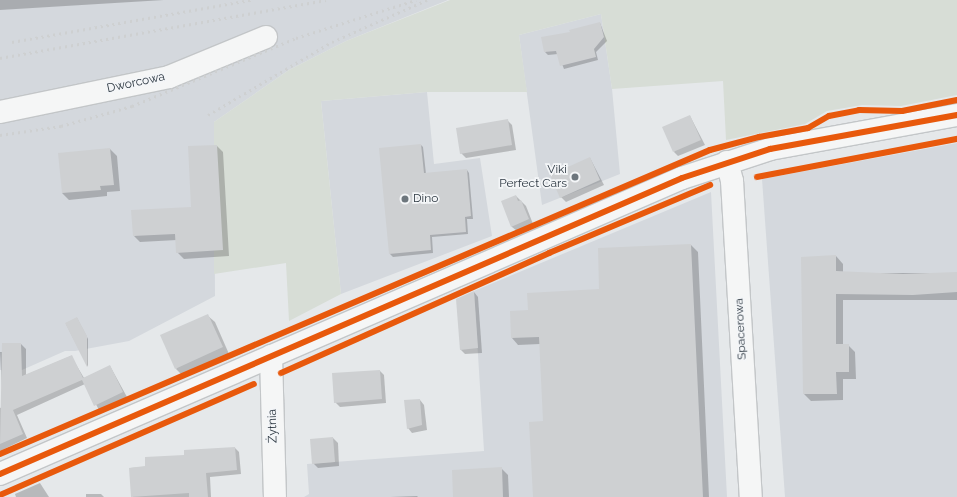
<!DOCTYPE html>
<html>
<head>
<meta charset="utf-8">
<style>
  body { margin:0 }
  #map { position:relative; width:957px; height:497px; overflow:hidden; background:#e5e8ea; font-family:Raleway,sans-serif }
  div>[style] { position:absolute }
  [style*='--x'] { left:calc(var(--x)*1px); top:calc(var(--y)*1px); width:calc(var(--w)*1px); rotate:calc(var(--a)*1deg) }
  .built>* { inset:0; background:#d4d8dd }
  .green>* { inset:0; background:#d7ddd6 }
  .shadow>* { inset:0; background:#0003 }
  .building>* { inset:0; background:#ced0d2 }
  .roads { filter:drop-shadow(1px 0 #c3c6c8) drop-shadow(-1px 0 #c3c6c8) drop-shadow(0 1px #c3c6c8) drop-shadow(0 -1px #c3c6c8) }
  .minor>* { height:22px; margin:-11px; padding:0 11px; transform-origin:11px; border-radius:11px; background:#f5f6f6 }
  .rail>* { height:3px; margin-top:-1.5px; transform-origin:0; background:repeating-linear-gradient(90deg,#ced0d1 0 2px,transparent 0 6px) }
  .cycleway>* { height:6px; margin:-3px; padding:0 3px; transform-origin:3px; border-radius:3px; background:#e8590c }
  .dots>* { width:11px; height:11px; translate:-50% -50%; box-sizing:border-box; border:2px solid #f4f6f8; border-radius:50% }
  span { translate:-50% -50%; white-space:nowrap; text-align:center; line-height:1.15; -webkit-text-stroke:3.5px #f4f6f8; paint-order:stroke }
  .street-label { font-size:12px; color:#2d3842 }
  .poi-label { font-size:12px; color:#2d3842 }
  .right { translate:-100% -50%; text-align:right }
  .left { translate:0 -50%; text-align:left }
</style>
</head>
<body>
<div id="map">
  <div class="built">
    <div style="clip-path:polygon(0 0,448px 0,346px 41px,289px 70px,214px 122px,215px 296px,129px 341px,75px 351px,65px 351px,22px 370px,0 370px)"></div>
    <div style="clip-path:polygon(601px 14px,612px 89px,620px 174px,542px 205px,519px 35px)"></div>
    <div style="clip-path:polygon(427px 92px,434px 164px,480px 158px,492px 236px,341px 294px,321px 101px)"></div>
    <div style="clip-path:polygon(957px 143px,957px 497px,785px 497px,762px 179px)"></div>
    <div style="clip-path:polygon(711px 192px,727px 497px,304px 497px,309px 494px,307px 464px,484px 451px,474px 291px)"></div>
  </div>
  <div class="green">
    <div style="clip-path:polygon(450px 0,957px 0,957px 95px,901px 106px,862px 105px,827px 111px,805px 124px,726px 140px,723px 81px,612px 89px,601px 14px,519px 35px,527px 92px,427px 92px,321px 101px,341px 294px,289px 321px,286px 263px,214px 274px,214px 122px,289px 70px,346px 41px)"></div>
  </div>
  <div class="shadow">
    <div style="clip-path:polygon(0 0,164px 0,0 10px)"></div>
    <div style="clip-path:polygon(600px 23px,607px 41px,596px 52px,598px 60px,564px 69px,558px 54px,548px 55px,545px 52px,571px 33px)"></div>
    <div style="clip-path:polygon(690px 116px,705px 145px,678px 156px,674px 152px)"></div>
    <div style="clip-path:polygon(507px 120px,512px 125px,516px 150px,466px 158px,461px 153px)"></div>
    <div style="clip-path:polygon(421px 145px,423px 147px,426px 174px,467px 170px,469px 173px,473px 219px,467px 219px,468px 234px,432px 237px,433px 253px,393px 257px,390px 254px,380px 149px)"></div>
    <div style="clip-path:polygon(217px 146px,223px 152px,229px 256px,184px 259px,177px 252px,177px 240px,140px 242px,134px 236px,193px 208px)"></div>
    <div style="clip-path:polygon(110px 149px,117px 156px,120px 191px,107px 192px,107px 196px,69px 200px,62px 193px)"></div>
    <div style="clip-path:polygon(590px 158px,604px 185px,566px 202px,561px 197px)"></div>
    <div style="clip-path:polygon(516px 196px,526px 206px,533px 224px,517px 231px,512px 227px,503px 202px)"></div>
    <div style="clip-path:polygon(691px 245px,698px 252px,709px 497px,534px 497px,544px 422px,540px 344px,518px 345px,512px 338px,529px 311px,600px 290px)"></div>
    <div style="clip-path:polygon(836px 256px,843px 264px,843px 273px,957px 273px,957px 300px,843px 300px,843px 345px,848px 345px,855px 352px,856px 379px,843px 379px,843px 400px,811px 401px,804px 394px)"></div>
    <div style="clip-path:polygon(474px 292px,478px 297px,482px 353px,465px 354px,460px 349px)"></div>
    <div style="clip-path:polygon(208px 316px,215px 322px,229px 354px,182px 375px,176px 369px)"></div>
    <div style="clip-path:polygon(77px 318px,88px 339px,88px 367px,66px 324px)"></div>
    <div style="clip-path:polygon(3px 344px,21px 344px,26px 349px,26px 375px,71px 356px,84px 378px,110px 366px,127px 397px,99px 410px,85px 384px,17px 415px,27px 438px,0 451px,0 408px,3px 407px,0 352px,3px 352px)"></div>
    <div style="clip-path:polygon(380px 371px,384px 375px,386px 403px,340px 407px,335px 402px)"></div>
    <div style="clip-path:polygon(420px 400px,424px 405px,427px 430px,412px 433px,408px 428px)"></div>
    <div style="clip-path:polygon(333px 438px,338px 443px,339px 466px,318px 468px,313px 463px)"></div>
    <div style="clip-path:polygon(235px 448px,239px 452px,241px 474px,210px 477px,211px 497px,133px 497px,130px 468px,146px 467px,186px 456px,185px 451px)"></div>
    <div style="clip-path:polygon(501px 468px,508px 475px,509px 497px,454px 497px)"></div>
    <div style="clip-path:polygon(40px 483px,49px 497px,16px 497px,15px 494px)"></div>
    <div style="clip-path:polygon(86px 494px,101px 494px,104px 497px,86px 497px)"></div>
    <div style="clip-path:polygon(417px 496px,418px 497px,390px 497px)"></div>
  </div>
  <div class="building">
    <div style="clip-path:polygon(600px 22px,604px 37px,594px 49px,596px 57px,560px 66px,556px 51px,544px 52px,541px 37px,570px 32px,569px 30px)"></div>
    <div style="clip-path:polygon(690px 115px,701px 140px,673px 152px,662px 127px)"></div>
    <div style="clip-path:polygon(508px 119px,512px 145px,460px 154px,456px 128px)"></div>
    <div style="clip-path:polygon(421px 144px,424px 173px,467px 169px,471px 216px,465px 217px,466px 232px,430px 235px,431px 250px,389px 254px,379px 148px)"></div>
    <div style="clip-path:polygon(217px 145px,223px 250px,176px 253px,175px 234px,133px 236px,131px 210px,191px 207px,188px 146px)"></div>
    <div style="clip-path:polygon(110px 148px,114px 185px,100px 186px,101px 190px,62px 193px,58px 153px)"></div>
    <div style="clip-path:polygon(590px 157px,600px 180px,560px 198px,550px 175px)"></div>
    <div style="clip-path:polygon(516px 195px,518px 201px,521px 200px,529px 219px,511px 227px,501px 201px)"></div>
    <div style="clip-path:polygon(691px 244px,703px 497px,533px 497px,529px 422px,543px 421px,539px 337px,511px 338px,510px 311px,528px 310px,527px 293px,599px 289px,598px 248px)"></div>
    <div style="clip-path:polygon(836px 255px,836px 271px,903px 274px,957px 272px,957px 292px,913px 295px,836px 294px,836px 344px,849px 344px,849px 372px,836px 372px,837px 394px,803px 394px,801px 257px)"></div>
    <div style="clip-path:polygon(474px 291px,478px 348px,460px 350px,456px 299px)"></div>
    <div style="clip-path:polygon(208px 314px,223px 347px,175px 369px,160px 335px)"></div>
    <div style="clip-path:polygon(77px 317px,87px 336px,87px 367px,65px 323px)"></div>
    <div style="clip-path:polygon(2px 343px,21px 343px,22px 376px,72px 355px,83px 378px,110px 365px,123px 392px,94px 406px,82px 380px,13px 410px,23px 434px,0 444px)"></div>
    <div style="clip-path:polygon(380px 370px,382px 399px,334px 403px,332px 373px)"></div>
    <div style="clip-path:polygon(420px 399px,422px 425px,407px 429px,404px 400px)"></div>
    <div style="clip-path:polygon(333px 437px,335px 462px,312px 464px,310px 439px)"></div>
    <div style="clip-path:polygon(235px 447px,237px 470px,206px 473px,208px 497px,189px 497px,189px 493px,131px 497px,129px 468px,145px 466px,145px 457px,184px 455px,184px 450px)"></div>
    <div style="clip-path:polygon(502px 467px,503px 497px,453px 497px,452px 470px)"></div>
  </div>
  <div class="roads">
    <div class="minor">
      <div style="--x:0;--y:112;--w:173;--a:-11.7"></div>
      <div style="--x:169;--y:77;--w:105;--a:-22.4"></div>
      <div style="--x:727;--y:162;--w:20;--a:75"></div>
      <div style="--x:732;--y:181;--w:317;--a:86.6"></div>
      <div style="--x:271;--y:356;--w:141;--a:88.4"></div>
      <div style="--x:0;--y:474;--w:743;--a:-23.46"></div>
      <div style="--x:682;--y:178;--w:93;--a:-18.2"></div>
      <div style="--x:770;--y:149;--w:190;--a:-10.3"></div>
    </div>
  </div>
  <div class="rail">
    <div style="--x:12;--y:42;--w:243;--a:-10"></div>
    <div style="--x:0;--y:58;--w:331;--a:-10.1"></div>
    <div style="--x:208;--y:115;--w:144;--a:-30.5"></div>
    <div style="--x:332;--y:42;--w:104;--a:-23.9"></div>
    <div style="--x:0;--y:135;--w:62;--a:-8.4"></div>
    <div style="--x:61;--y:126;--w:74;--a:-15.7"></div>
    <div style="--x:132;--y:106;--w:178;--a:-22.5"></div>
    <div style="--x:296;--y:38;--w:126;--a:-17.6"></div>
  </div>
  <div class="cycleway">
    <div style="--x:757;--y:177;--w:204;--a:-10.8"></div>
    <div style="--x:281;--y:373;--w:294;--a:-24.1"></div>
    <div style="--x:549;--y:253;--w:175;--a:-22.9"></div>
    <div style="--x:0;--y:454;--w:772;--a:-23.18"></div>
    <div style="--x:710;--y:150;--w:51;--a:-14.9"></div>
    <div style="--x:759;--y:137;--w:50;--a:-10.4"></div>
    <div style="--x:808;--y:128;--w:24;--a:-30"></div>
    <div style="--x:829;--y:116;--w:31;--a:-11"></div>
    <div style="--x:859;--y:110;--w:43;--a:1.3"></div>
    <div style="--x:902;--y:111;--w:56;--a:-11.3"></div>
    <div style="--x:0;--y:474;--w:743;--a:-23.46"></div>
    <div style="--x:682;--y:178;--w:93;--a:-18.2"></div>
    <div style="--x:770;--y:149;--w:190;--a:-10.3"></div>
    <div style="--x:0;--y:495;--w:277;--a:-23.6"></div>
  </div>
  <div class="dots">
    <div style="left:575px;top:177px;background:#6d767d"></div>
    <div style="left:405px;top:199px;background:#6d767d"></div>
  </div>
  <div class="street-label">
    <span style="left:136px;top:83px;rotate:-12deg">Dworcowa</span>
    <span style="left:741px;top:329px;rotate:-93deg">Spacerowa</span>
    <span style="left:273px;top:426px;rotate:-91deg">Żytnia</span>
  </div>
  <div class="poi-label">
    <span class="right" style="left:567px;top:177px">Viki<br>Perfect Cars</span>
    <span class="left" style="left:413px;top:199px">Dino</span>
  </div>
</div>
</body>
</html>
